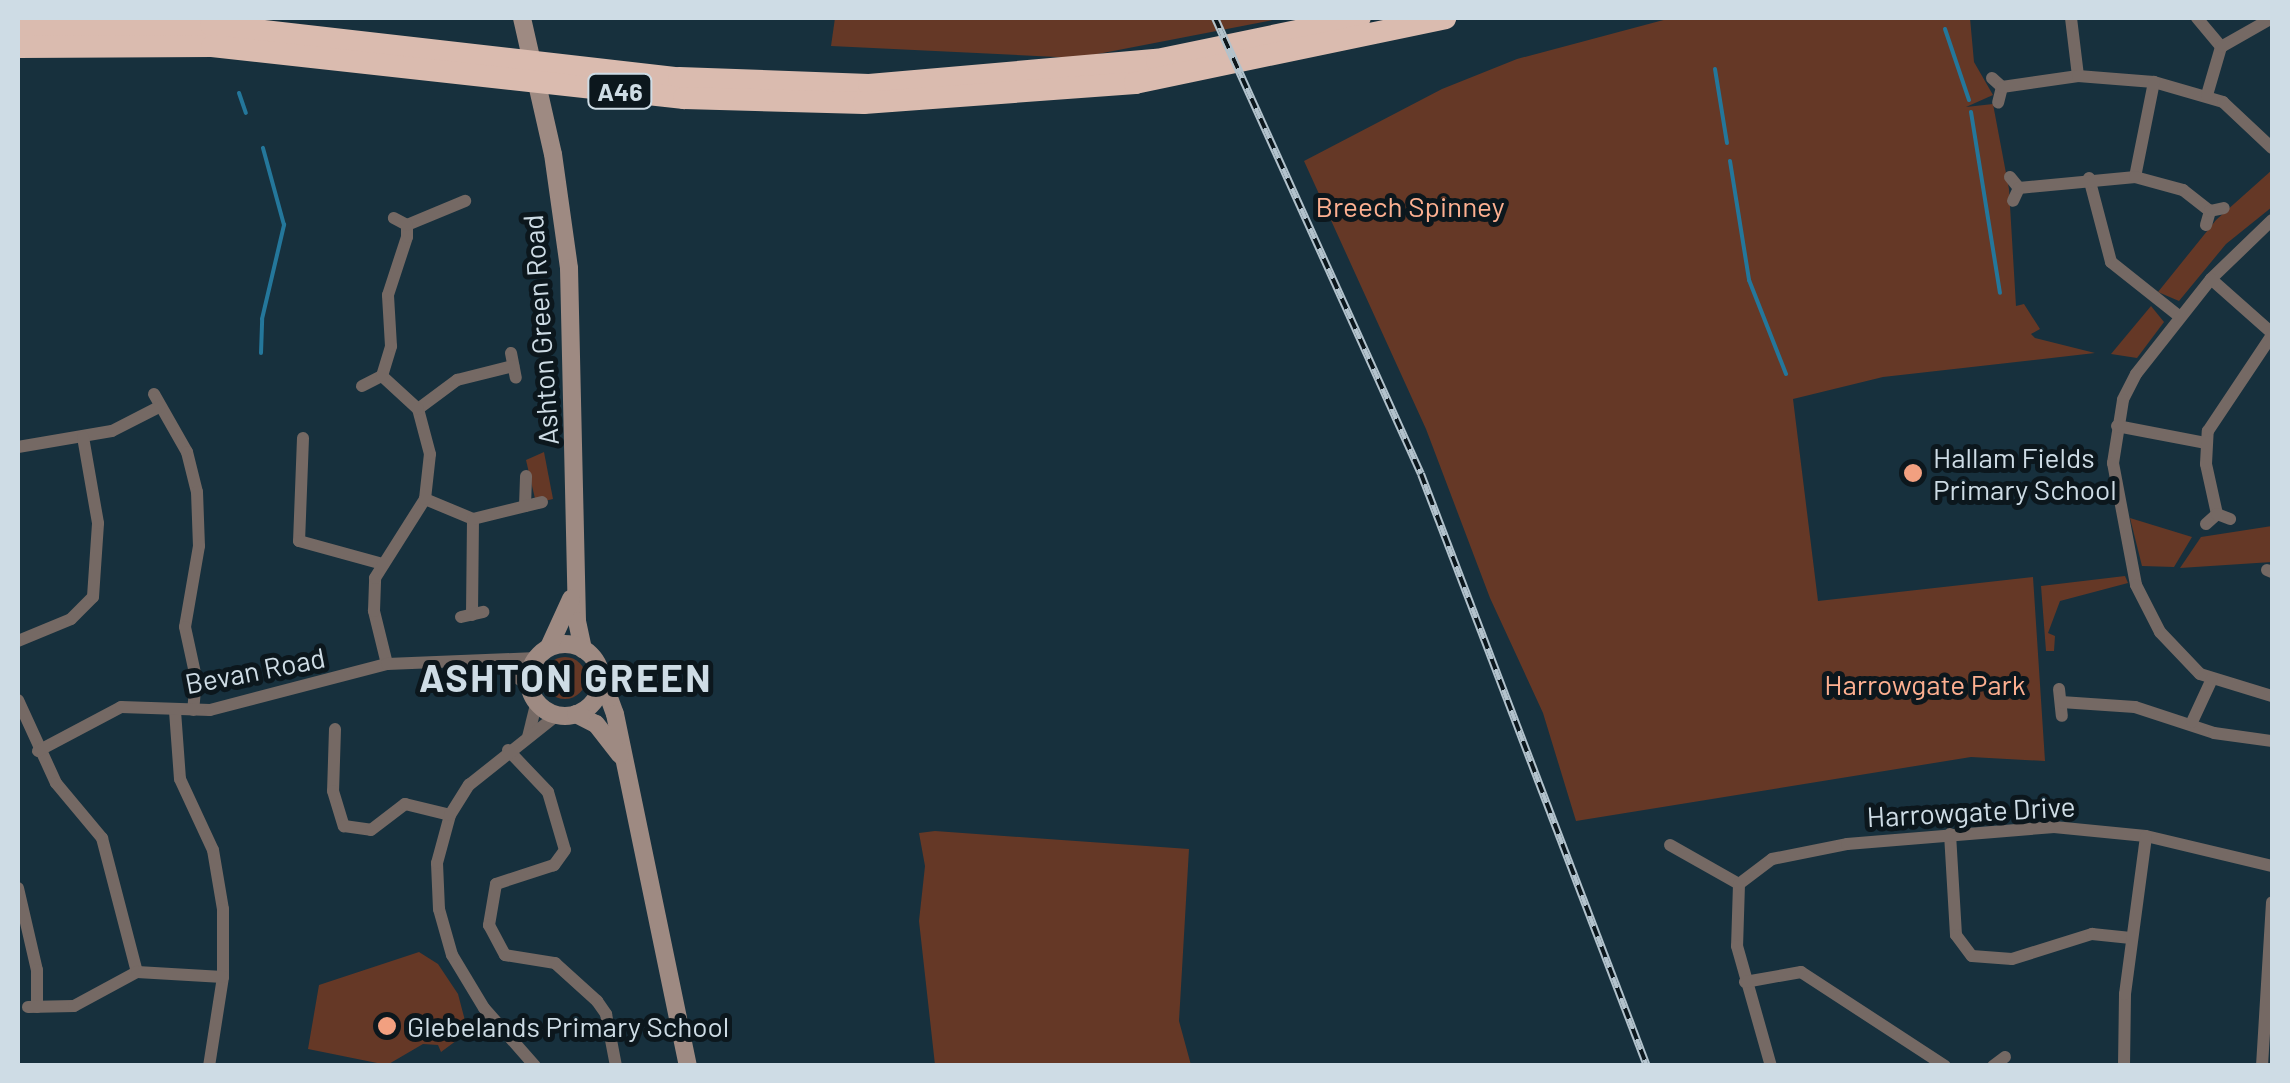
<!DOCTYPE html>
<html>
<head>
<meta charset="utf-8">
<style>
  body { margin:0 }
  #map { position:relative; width:2290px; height:1083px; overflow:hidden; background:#17303d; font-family:Barlow,sans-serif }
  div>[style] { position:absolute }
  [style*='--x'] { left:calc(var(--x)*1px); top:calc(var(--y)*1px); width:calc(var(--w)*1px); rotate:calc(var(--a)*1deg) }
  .green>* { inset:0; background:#653826 }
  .round { border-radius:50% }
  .stream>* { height:4px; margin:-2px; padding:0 2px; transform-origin:2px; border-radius:2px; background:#24779b }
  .street>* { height:12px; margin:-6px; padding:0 6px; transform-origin:6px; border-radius:6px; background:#756964 }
  .secondary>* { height:18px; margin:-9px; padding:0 9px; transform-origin:9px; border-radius:9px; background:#9e8a82 }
  .secondary>.ring { margin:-9px; padding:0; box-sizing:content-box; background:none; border:18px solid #9e8a82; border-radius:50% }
  .highway>* { height:22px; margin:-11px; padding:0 11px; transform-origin:11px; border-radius:11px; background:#dabbaf }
  .rail>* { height:8px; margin-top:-4px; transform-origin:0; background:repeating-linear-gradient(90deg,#0c171d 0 11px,#b2c2cc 0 22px); box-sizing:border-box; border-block:2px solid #b2c2cc }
  .dots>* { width:28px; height:28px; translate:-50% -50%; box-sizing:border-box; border:5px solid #0c171d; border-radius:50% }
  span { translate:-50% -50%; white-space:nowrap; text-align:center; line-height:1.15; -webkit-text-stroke:10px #0c171d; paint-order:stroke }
  .shield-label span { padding:2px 8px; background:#0c171d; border:2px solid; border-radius:8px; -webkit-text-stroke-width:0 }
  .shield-label { font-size:25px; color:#cedce5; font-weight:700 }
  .park-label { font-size:28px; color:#fdb091 }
  .street-label { font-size:28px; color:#cedce5 }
  .poi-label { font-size:28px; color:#cedce5 }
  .left { translate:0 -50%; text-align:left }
  .district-label { font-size:38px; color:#cedce5; font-weight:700; letter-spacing:2.5px }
  .frame { position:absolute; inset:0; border:20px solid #cedce5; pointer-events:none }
</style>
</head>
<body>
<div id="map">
  <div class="green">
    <div style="clip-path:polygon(835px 18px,1283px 18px,1077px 58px,831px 46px)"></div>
    <div style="clip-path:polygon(1671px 18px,1970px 18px,1974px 62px,1993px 95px,1966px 107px,1993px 104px,2009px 189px,2016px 306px,2024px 304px,2040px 329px,2031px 334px,2035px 338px,2095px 353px,1883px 377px,1793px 399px,1818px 601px,2033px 577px,2045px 761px,1971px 757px,1576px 821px,1543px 713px,1490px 598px,1426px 429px,1304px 161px,1442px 89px,1517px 59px)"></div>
    <div style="clip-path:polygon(2272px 170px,2272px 207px,2226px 244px,2179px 301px,2158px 292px,2216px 220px)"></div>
    <div style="clip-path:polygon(2151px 306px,2164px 322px,2137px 358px,2111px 354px)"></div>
    <div style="clip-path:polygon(544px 452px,553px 499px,536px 503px,526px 460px)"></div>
    <div style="clip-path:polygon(2130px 518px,2192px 537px,2174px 567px,2142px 566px)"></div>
    <div style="clip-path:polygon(2272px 526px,2272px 562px,2180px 568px,2201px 537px)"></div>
    <div style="clip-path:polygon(2125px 576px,2128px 583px,2060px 601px,2048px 633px,2055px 636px,2054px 651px,2046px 651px,2041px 586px)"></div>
    <div class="round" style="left:544px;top:657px;width:42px;height:42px"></div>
    <div style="clip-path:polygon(935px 831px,1189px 849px,1179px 1021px,1191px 1065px,935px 1065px,919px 921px,925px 866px,919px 833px)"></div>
    <div style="clip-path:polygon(419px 952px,438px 964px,458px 994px,468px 1032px,441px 1052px,438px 1045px,423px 1044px,387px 1065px,308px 1049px,319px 985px)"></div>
  </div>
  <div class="stream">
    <div style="--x:1945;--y:29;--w:75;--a:71.3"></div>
    <div style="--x:1715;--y:69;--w:75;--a:80.8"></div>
    <div style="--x:239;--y:93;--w:21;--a:71"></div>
    <div style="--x:1971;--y:112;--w:183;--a:80.9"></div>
    <div style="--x:1730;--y:161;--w:121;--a:80.9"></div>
    <div style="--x:1749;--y:280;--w:101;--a:68.5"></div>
    <div style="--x:261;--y:353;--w:34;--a:-88"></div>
    <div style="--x:262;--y:319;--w:97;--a:-76.8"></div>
    <div style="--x:284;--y:225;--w:80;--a:-105.3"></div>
  </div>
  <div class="street">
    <div style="--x:2071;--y:18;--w:58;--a:83.1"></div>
    <div style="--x:2197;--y:18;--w:38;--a:50"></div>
    <div style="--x:1992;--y:78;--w:13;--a:42"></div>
    <div style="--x:2002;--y:87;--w:16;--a:104"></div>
    <div style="--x:2002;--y:87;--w:77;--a:-8.2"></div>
    <div style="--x:2078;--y:76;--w:76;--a:4.5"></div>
    <div style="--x:2154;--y:82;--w:72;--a:16.2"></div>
    <div style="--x:2223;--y:102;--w:67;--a:43.2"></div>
    <div style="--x:2207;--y:95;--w:50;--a:-73.7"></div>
    <div style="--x:2221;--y:47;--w:59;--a:-29.6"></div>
    <div style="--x:2010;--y:177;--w:14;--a:51"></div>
    <div style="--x:2019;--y:188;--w:14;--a:115"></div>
    <div style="--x:2135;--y:177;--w:97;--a:-78.7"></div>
    <div style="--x:2089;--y:178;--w:87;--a:75.3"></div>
    <div style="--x:2111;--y:262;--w:87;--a:38.5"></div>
    <div style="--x:2019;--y:188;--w:117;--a:-5.4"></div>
    <div style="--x:2135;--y:177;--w:50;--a:15.2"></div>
    <div style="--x:2183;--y:190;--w:34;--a:38"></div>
    <div style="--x:2272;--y:220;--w:85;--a:136"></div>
    <div style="--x:2211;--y:279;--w:121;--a:128.3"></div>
    <div style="--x:2136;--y:374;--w:29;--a:117"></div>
    <div style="--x:2123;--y:400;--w:64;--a:99"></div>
    <div style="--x:2113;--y:463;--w:124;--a:79.3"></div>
    <div style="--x:2136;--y:585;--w:53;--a:62.9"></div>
    <div style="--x:2160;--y:632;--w:58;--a:46.4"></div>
    <div style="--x:2200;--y:674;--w:75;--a:17"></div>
    <div style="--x:407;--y:225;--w:63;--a:-22.5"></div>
    <div style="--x:2206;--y:225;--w:15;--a:-74"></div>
    <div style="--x:2210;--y:211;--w:14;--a:-12"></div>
    <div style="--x:2211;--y:279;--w:81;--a:41.5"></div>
    <div style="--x:511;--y:353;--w:25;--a:79"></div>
    <div style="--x:362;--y:386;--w:22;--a:-27"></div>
    <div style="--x:154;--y:394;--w:67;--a:60.4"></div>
    <div style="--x:187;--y:452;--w:41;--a:76"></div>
    <div style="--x:197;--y:492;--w:54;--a:87.9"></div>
    <div style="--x:199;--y:546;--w:82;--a:99.8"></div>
    <div style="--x:185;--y:627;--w:52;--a:77.8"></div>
    <div style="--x:196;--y:678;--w:32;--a:95"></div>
    <div style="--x:418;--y:409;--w:49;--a:-36.6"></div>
    <div style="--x:457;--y:380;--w:58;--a:-14"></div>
    <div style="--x:2117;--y:426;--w:91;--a:10.8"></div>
    <div style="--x:303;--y:438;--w:103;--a:92.2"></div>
    <div style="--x:299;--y:541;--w:83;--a:15.4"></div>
    <div style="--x:18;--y:447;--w:95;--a:-9.7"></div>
    <div style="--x:112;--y:431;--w:53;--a:-27.1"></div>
    <div style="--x:425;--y:499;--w:52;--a:22.6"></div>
    <div style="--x:473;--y:519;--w:96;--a:90.6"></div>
    <div style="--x:525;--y:506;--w:30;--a:-88"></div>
    <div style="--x:2217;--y:514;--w:51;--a:-102.4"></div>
    <div style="--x:2206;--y:464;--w:33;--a:-87"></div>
    <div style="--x:2208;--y:431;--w:115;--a:-56.3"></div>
    <div style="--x:473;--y:519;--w:71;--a:-13.8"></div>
    <div style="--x:2206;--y:524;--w:15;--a:-42"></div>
    <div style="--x:2217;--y:514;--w:14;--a:21"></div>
    <div style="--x:2267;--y:570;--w:5;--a:22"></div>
    <div style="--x:461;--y:617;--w:23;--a:-13"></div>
    <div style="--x:18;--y:641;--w:57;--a:-22.5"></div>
    <div style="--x:71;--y:619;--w:31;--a:-45"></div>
    <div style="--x:93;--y:597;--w:74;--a:-86.1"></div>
    <div style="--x:98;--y:523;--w:87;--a:-99.9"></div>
    <div style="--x:497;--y:663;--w:39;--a:36"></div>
    <div style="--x:387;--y:664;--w:55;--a:-103.8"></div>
    <div style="--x:374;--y:611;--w:33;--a:-88"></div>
    <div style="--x:375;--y:578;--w:93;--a:-57.7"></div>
    <div style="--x:425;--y:499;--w:45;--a:-83.7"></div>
    <div style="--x:430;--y:454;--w:47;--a:-104.9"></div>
    <div style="--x:418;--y:409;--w:49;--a:-137.5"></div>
    <div style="--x:382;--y:376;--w:31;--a:-73"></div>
    <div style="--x:391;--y:346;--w:51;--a:-93.4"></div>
    <div style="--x:388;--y:295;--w:61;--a:-71.9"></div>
    <div style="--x:407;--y:237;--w:12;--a:-90"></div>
    <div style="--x:407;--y:225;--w:15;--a:-152"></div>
    <div style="--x:2059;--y:689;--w:27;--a:84"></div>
    <div style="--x:18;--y:700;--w:91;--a:65.4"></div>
    <div style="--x:56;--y:783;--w:72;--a:50.1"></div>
    <div style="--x:102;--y:838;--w:138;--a:75.4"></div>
    <div style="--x:2061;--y:702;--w:74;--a:3.9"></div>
    <div style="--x:2135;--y:707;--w:83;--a:18.2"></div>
    <div style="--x:2214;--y:733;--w:59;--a:7.9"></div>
    <div style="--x:175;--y:711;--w:68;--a:85.8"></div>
    <div style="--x:180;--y:779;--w:78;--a:65.1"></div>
    <div style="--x:213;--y:850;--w:60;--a:80.4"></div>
    <div style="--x:223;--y:909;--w:68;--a:90"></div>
    <div style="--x:223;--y:977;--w:90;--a:98.9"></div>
    <div style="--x:2192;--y:722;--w:47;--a:-65.1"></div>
    <div style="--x:335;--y:729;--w:62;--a:91.8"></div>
    <div style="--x:333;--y:791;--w:37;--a:73"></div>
    <div style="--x:344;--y:826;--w:27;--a:8"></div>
    <div style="--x:371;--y:830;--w:43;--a:-37.4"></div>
    <div style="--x:405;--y:804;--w:46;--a:13.7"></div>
    <div style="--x:528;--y:737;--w:36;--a:-76"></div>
    <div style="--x:508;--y:750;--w:58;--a:46.4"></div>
    <div style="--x:548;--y:792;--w:60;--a:73.7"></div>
    <div style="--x:565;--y:850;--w:19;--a:126"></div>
    <div style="--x:554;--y:865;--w:61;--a:161.9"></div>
    <div style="--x:496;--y:884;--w:42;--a:99.7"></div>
    <div style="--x:489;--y:925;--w:34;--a:62"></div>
    <div style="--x:505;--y:955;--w:51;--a:9.1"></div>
    <div style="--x:555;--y:963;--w:57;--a:42.1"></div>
    <div style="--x:597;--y:1001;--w:16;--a:55"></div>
    <div style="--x:606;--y:1014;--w:53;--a:79.1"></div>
    <div style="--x:38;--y:751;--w:94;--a:-27.9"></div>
    <div style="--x:121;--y:707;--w:89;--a:1.9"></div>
    <div style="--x:210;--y:710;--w:183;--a:-14.6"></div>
    <div style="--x:387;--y:664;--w:149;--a:-2.3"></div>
    <div style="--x:1950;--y:834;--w:101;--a:86.6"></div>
    <div style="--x:1956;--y:935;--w:26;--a:53"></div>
    <div style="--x:1972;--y:956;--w:40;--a:4.3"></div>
    <div style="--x:2012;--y:959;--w:84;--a:-17.4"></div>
    <div style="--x:2092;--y:934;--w:39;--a:6"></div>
    <div style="--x:1670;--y:845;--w:79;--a:29.5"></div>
    <div style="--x:1739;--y:884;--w:62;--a:91.8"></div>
    <div style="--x:1737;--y:946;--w:125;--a:74.2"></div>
    <div style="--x:1739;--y:884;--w:41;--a:-37.1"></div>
    <div style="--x:1772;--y:859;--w:76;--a:-11.3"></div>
    <div style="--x:1847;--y:844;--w:208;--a:-4.7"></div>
    <div style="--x:2054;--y:827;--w:92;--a:5.6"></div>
    <div style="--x:2146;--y:836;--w:130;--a:13.4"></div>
    <div style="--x:18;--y:888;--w:84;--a:77"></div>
    <div style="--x:37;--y:970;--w:37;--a:90"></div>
    <div style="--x:1745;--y:982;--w:57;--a:-10.1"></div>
    <div style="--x:1801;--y:972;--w:172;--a:33.1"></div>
    <div style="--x:28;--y:1007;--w:46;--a:-1.2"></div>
    <div style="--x:74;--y:1006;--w:72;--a:-28.4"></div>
    <div style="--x:137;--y:972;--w:86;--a:3.3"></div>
    <div style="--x:535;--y:1066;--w:77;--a:-131.3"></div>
    <div style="--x:484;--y:1008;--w:62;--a:-121.1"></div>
    <div style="--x:452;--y:955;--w:48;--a:-105.8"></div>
    <div style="--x:439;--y:909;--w:46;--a:-92.5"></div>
    <div style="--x:437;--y:863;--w:50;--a:-74.8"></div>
    <div style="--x:450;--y:815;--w:36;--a:-58"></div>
    <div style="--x:469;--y:785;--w:112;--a:-38.5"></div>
    <div style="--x:1993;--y:1066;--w:15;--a:-37"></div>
    <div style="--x:2124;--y:1066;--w:72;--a:-89.2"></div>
    <div style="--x:2125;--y:994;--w:159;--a:-82.4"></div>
    <div style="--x:2262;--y:1066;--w:164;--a:-86.5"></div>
  </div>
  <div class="secondary">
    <div style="--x:522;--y:18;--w:139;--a:77.2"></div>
    <div style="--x:553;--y:154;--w:115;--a:82"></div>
    <div style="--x:569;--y:268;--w:353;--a:88.7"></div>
    <div style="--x:577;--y:621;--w:29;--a:78"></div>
    <div class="ring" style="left:529px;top:644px;width:54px;height:54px"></div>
    <div style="--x:549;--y:647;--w:53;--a:-65.4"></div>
    <div style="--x:601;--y:676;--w:40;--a:69.8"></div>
    <div style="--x:615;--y:714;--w:359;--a:78.3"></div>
    <div style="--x:576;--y:714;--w:22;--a:27"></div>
    <div style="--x:596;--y:724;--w:39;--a:52"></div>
  </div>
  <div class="highway">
    <div style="--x:18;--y:27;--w:193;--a:-0.6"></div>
    <div style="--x:211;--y:25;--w:471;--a:6.5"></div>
    <div style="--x:679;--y:78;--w:190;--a:2.1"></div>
    <div style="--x:869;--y:85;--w:289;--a:-5"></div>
    <div style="--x:1157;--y:60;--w:207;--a:-11.7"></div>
    <div style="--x:18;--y:47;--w:194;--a:-0.3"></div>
    <div style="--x:212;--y:46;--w:475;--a:6.3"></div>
    <div style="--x:684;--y:98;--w:180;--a:1.6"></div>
    <div style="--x:864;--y:103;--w:272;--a:-4.2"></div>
    <div style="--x:1135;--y:83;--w:317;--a:-11.8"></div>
  </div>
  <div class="rail">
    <div style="--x:1215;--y:18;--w:500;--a:65.69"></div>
    <div style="--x:1421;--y:474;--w:634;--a:69.11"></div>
  </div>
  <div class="dots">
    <div style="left:1913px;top:473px;background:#f2a080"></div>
    <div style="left:387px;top:1026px;background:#f2a080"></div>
  </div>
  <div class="shield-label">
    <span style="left:620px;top:91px">A46</span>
  </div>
  <div class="park-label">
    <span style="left:1410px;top:206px">Breech Spinney</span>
    <span style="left:1925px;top:684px">Harrowgate Park</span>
  </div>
  <div class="street-label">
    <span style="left:540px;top:330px;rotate:-94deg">Ashton Green Road</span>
    <span style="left:255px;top:670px;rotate:-11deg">Bevan Road</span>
    <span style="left:1971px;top:811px;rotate:-3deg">Harrowgate Drive</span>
  </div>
  <div class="poi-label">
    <span class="left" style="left:1933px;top:473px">Hallam Fields<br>Primary School</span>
    <span class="left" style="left:407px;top:1026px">Glebelands Primary School</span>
  </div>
  <div class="district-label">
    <span style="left:566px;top:678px">ASHTON GREEN</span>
  </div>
  <div class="frame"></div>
</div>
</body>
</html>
